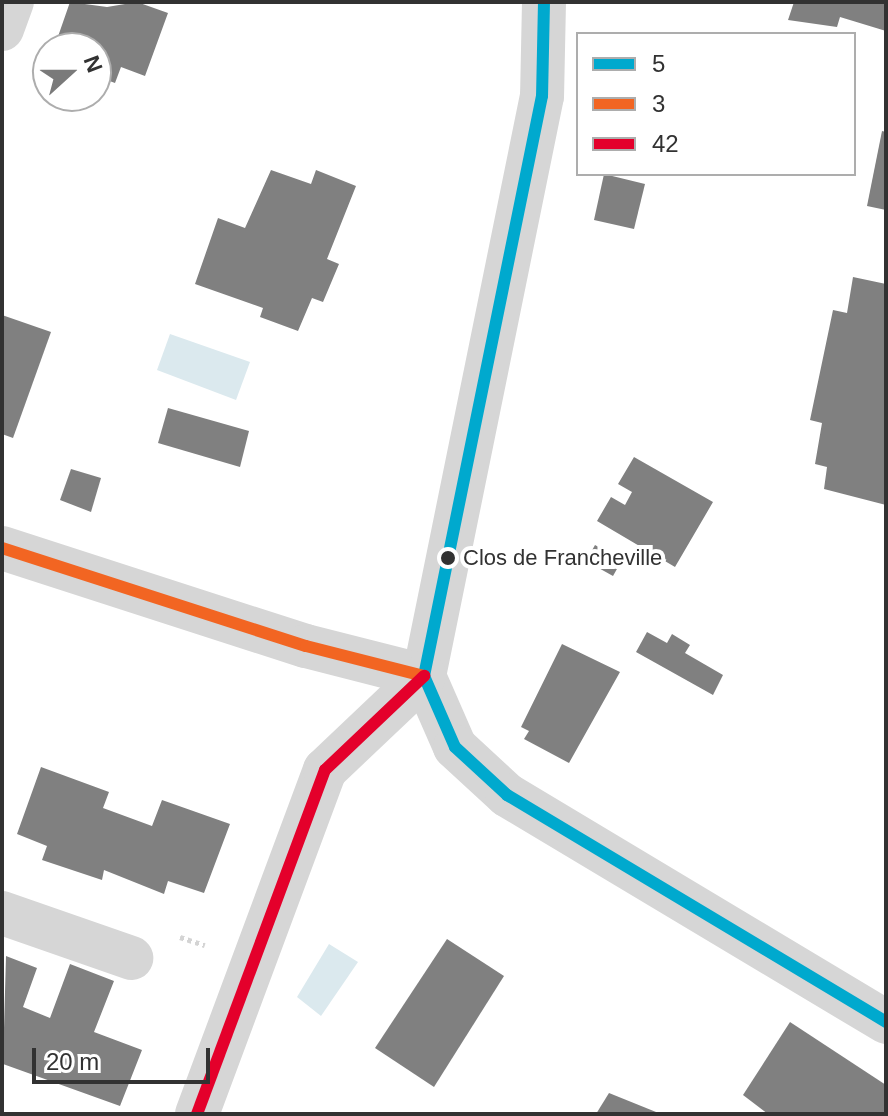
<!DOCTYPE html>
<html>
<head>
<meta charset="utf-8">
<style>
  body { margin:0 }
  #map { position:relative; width:888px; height:1116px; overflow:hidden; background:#fff; font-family:Arial,sans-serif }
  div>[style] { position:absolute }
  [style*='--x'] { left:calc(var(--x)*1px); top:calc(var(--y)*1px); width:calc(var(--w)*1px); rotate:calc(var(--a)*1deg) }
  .water>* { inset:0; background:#dbe9ee }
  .building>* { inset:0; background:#808080 }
  .path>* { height:5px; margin-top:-2.5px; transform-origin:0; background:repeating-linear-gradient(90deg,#d4d4d4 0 4px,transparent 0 8px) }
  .minor>* { height:44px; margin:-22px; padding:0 22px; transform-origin:22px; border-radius:22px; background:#d6d6d6 }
  .bus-1>* { height:12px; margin:-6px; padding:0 6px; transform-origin:6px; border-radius:6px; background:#00a9ce }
  .bus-2>* { height:12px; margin:-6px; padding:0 6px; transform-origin:6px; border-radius:6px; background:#f26522 }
  .bus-3>* { height:12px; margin:-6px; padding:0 6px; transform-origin:6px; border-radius:6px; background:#e4002b }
  .dots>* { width:22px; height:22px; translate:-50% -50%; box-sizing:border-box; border:4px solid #fff; border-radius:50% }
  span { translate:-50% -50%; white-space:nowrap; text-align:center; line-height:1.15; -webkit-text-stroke:8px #fff; paint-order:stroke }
  .bus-label { font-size:22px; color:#323232 }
  .left { translate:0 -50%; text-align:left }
  .frame { position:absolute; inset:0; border:4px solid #323232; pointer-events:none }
  .legend { position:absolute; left:576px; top:32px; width:280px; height:144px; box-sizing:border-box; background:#fff; border:2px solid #adadad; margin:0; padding:10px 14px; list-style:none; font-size:24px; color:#323232 }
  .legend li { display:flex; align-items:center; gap:16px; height:40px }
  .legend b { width:40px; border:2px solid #adadad }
  .north { position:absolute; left:32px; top:32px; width:80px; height:80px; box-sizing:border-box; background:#fff; border:2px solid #adadad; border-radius:50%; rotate:69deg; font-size:22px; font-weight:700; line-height:32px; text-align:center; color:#323232 }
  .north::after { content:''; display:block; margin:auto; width:28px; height:36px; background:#7a7a7a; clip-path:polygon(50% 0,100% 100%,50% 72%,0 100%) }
  .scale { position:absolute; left:32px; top:1048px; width:178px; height:36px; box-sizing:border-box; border:4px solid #323232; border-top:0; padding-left:10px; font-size:24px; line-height:28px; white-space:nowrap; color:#323232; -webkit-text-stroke:6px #fff; paint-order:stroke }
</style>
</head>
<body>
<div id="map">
  <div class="water">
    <div style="clip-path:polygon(170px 334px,250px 362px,236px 400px,157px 370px)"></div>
    <div style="clip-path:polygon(329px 944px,358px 962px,321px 1016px,297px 997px)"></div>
  </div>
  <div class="building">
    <div style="clip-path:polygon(70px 2px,107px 7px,137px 2px,168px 13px,145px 76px,121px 67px,115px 83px,96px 76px,96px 48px,54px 48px)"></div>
    <div style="clip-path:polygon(794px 2px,886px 2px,886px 31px,840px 17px,837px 27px,788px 20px)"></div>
    <div style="clip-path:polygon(882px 131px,886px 132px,886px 210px,867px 206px)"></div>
    <div style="clip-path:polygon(271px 170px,311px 184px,316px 170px,356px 186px,327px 259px,339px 264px,323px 302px,312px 298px,298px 331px,260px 317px,263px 308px,195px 284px,218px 218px,245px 228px)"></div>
    <div style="clip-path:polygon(604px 174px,645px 184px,634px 229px,594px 220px)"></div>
    <div style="clip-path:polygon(853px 277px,886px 284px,886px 505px,824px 489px,827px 467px,815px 464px,822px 423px,810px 420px,833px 310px,847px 313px)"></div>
    <div style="clip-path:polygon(2px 315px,51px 332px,13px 438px,2px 434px)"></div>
    <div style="clip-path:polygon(168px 408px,249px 431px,240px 467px,158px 443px)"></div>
    <div style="clip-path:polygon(634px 457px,713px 502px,675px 567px,597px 521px,611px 497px,625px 505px,632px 492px,618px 484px)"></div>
    <div style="clip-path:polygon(71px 469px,101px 478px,91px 512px,60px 500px)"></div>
    <div style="clip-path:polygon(595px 545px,622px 560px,613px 576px,586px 561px)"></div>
    <div style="clip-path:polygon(647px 632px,667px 643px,672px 634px,690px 645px,685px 653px,723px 675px,713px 695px,636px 652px)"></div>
    <div style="clip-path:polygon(562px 644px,620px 672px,569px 763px,524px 739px,529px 731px,521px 727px)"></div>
    <div style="clip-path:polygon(41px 767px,109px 792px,103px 808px,152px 826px,162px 800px,230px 824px,204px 893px,168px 881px,164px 894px,104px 870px,102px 880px,42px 860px,47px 846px,17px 834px)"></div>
    <div style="clip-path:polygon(447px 939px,504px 976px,434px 1087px,375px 1048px)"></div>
    <div style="clip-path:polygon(6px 956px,37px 968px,23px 1007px,50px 1018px,70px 964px,114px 981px,94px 1032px,142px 1050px,120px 1106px,3px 1064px)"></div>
    <div style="clip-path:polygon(790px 1022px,886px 1085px,886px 1114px,768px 1114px,743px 1095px)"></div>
    <div style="clip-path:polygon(609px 1093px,661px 1114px,596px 1114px)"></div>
  </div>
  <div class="path">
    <div style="--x:180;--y:937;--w:26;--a:18"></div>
  </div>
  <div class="minor">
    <div style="--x:544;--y:2;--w:94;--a:91.2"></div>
    <div style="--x:542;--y:96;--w:592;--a:101.5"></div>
    <div style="--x:424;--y:676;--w:77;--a:66.4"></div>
    <div style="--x:455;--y:747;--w:71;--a:42.7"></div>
    <div style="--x:507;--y:795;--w:442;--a:30.9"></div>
    <div style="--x:2;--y:29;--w:29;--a:-70"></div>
    <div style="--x:2;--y:548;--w:319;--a:17.9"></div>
    <div style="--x:306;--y:646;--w:122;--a:14.3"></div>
    <div style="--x:2;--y:913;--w:137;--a:19.2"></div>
    <div style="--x:197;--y:1114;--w:367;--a:-69.6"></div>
    <div style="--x:325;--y:770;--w:137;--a:-43.5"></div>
  </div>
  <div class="bus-1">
    <div style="--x:544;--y:2;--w:94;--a:91.2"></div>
    <div style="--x:542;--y:96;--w:592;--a:101.5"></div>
    <div style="--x:424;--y:676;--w:77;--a:66.4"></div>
    <div style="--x:455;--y:747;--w:71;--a:42.7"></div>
    <div style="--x:507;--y:795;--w:442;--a:30.9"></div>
  </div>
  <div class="bus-2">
    <div style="--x:2;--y:548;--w:319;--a:17.9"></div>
    <div style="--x:306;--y:646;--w:122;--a:14.3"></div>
  </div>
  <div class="bus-3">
    <div style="--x:197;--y:1114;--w:367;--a:-69.6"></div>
    <div style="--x:325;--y:770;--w:137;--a:-43.5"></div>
  </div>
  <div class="dots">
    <div style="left:448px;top:558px;background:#323232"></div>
  </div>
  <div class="bus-label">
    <span class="left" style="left:463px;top:558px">Clos de Francheville</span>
  </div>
  <div class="frame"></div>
  <ul class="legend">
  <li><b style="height:10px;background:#00a9ce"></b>5</li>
  <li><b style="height:10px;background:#f26522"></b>3</li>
  <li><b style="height:10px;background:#e4002b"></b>42</li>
  </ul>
  <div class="north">N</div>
  <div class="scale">20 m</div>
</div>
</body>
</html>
